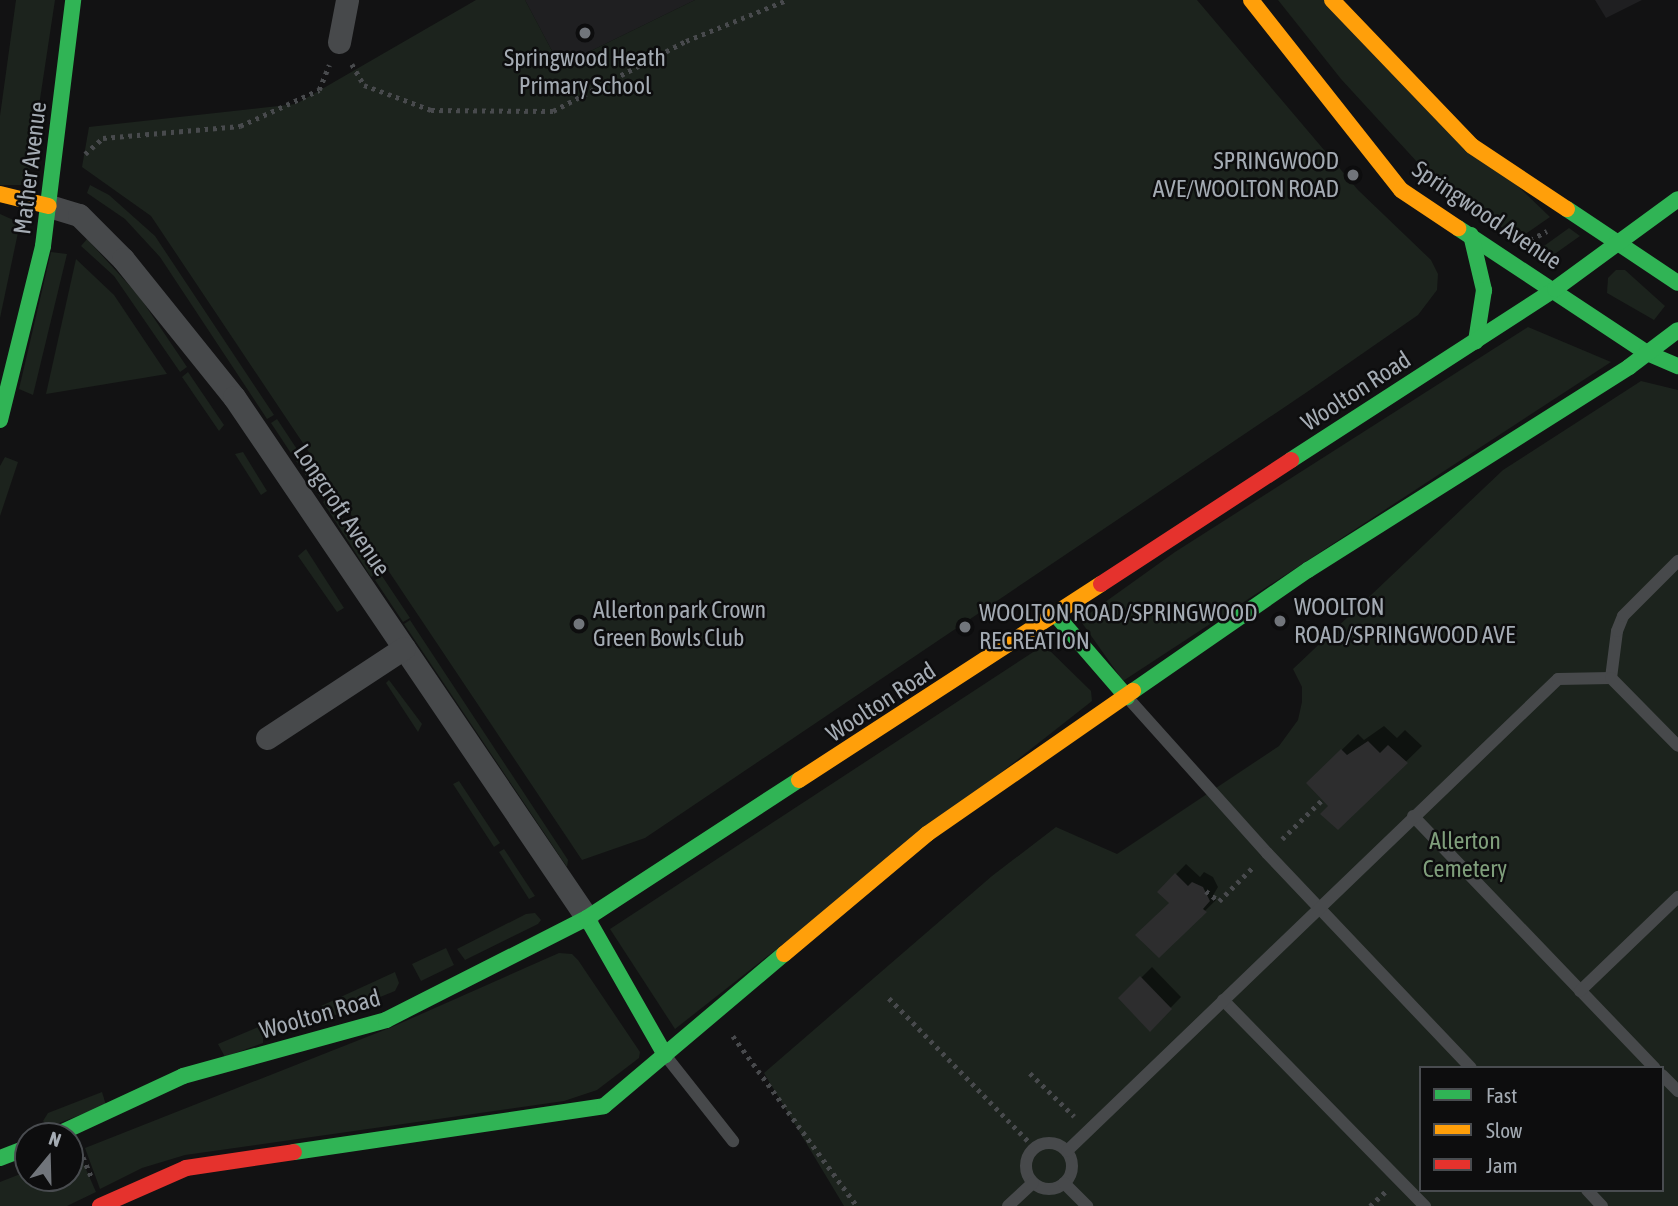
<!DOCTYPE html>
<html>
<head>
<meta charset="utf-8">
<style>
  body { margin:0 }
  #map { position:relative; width:1678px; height:1206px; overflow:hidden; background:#121213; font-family:"Asap Condensed",sans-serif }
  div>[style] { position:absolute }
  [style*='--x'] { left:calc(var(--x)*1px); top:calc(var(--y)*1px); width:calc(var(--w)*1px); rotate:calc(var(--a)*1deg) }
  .built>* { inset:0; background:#1f1f21 }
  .green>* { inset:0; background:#1c231d }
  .shadow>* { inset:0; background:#0007 }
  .building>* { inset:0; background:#2d2d2e }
  .path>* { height:4.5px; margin-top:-2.25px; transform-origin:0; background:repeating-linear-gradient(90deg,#484a4d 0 3.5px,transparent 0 8.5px) }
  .lane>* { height:12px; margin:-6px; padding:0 6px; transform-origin:6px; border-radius:6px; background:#47494b }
  .lane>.ring { margin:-6px; padding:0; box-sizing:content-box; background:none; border:12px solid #47494b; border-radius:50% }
  .street>* { height:23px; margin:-11.5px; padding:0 11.5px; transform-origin:11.5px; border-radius:11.5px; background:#47494b }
  .fast>* { height:16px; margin:-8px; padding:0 8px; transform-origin:8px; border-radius:8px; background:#30b455 }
  .slow>* { height:16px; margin:-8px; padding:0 8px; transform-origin:8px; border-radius:8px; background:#ff9f0a }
  .jam>* { height:16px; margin:-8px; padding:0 8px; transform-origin:8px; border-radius:8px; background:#e5322d }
  .dots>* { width:19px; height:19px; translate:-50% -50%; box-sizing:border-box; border:4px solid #0d0d0e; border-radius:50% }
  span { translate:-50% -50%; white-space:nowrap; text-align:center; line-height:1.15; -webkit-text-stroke:5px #0d0d0e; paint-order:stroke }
  .poi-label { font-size:24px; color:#a4abb3 }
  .right { translate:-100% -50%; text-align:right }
  .left { translate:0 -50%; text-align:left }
  .street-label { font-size:24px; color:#a4abb3 }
  .park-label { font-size:24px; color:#7f9e7b }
  .legend { position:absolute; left:1419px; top:1066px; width:245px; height:126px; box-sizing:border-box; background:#0d0d0e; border:2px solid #494c50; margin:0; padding:9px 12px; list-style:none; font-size:21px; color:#a4abb3 }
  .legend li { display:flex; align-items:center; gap:14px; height:35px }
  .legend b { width:35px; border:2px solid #494c50 }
  .north { position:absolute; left:14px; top:1122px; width:70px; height:70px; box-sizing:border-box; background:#0d0d0e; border:2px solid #494c50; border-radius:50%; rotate:19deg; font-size:19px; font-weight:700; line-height:28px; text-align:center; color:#a4abb3 }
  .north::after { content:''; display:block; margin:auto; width:24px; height:32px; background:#71757b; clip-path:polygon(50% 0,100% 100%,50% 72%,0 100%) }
</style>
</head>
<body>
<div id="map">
  <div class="built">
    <div style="clip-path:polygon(525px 0,695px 0,560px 66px)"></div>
    <div style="clip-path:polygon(1595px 0,1642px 0,1606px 18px)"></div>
  </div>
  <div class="green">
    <div style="clip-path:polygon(16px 0,55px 0,27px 185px,0 185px,0 116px)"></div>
    <div style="clip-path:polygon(476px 0,525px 0,560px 66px,695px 0,1197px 0,1358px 190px,1431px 260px,1438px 274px,1437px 290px,1418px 315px,1307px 392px,645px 838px,582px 860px,151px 216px,82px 167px,89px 127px,296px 104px)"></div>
    <div style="clip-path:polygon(1278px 0,1324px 0,1550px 217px,1518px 239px,1429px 175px,1341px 79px)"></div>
    <div style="clip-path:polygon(90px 185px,109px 195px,155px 236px,274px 415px,267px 419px,160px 257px,125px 219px,87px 193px)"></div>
    <div style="clip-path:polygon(0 214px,20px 223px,0 318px)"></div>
    <div style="clip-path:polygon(1569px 228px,1580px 236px,1549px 258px,1537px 251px)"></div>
    <div style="clip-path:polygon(87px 239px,139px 296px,187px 367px,180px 372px,114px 276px,81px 246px)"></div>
    <div style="clip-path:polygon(51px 252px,67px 254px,33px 395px,19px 389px)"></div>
    <div style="clip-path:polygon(76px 259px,114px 295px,167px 374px,46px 394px)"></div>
    <div style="clip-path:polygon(1616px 270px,1625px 270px,1665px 306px,1654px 320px,1607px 293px,1608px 278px)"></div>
    <div style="clip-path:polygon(1528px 327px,1611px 362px,1123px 681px,1080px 620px,1175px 552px)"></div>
    <div style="clip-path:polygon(188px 372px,224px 425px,219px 431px,182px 377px)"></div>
    <div style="clip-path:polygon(evenodd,1641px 381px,1678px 390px,1678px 1206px,844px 1206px,764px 1073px,992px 876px,1056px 827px,1117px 854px,1279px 746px,1298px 720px,1302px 702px,1302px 687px,1293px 669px,1503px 470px,1641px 381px,1421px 1068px,1662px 1068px,1662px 1190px,1421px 1190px,1421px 1068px)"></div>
    <div style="clip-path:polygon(277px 419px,326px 493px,320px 497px,271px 423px)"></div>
    <div style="clip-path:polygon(243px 452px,267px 491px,261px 495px,235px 454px)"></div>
    <div style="clip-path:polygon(5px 457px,18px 462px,0 516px,0 466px)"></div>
    <div style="clip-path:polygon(329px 497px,378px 572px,371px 577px,323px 502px)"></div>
    <div style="clip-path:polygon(306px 549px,344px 608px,337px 612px,298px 556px)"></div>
    <div style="clip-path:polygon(382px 576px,410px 618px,403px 622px,375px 580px)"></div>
    <div style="clip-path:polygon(410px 620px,568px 860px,567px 867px,404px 624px)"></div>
    <div style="clip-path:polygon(1044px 645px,1091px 691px,1092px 701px,675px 1029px,610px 929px)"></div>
    <div style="clip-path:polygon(389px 680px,422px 724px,418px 732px,386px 683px)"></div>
    <div style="clip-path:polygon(459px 781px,500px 843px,494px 847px,453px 784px)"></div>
    <div style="clip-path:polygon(504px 849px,535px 896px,529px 899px,499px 852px)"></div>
    <div style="clip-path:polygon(535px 913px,541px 920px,538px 924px,465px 960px,457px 949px,526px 914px)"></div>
    <div style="clip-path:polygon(446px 948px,454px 965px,421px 981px,412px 964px)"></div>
    <div style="clip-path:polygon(559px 953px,572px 954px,578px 960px,640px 1052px,639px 1058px,597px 1090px,564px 1101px,185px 1155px,142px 1168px,100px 1189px,85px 1148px,392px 1027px)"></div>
    <div style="clip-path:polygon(395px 972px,399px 983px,395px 991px,333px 1016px,321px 1006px)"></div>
    <div style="clip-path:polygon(263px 1025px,263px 1043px,225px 1057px,218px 1044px)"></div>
    <div style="clip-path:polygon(102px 1092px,106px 1105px,49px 1127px,43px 1121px,48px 1113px)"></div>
    <div style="clip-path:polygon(78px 1151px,96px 1192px,67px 1206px,0 1206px,0 1182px,28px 1171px,28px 1178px,70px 1178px,70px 1154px)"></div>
  </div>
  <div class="shadow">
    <div style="clip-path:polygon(1384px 726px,1397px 738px,1405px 730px,1422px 746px,1338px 828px,1331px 806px,1308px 783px,1358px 734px,1364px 740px)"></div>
    <div style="clip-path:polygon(1186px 864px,1200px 877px,1204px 872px,1213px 877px,1218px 887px,1212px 897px,1216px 900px,1159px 956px,1171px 903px,1159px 892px)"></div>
    <div style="clip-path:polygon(1152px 967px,1181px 997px,1150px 1029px,1121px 998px)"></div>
  </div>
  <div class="building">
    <div style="clip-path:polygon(1368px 741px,1380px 753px,1388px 745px,1408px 763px,1338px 830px,1320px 814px,1328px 806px,1306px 783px,1341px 749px,1347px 755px)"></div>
    <div style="clip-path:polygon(1175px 873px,1188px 886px,1192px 882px,1203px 887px,1210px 901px,1203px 909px,1207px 912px,1159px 958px,1135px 935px,1169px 903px,1157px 892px)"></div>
    <div style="clip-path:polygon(1140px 976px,1172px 1009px,1150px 1032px,1118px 998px)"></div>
  </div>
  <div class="path">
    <div style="--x:352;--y:64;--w:24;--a:60"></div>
    <div style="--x:364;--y:85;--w:72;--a:20.5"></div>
    <div style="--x:431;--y:110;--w:122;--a:0.5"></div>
    <div style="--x:553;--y:111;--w:150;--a:-27.8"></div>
    <div style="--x:686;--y:41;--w:109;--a:-22.1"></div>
    <div style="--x:85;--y:154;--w:24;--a:-42"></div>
    <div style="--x:103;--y:138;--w:138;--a:-5"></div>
    <div style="--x:240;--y:126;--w:87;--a:-24.5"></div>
    <div style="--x:319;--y:90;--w:27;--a:-68"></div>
    <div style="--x:1530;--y:240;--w:19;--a:-28"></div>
    <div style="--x:1282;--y:839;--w:56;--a:-44.3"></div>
    <div style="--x:1206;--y:891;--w:16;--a:38"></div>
    <div style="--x:1219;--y:901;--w:48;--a:-45"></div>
    <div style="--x:889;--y:998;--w:208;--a:45.8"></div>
    <div style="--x:733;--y:1036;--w:210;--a:53.9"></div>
    <div style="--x:1030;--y:1073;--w:62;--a:44.3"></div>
    <div style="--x:83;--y:1157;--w:23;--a:67"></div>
    <div style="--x:1370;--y:1206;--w:21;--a:-43"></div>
  </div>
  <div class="lane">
    <div style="--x:1611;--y:678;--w:47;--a:-82.7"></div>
    <div style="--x:1617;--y:631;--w:16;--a:-68"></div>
    <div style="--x:1623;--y:616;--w:78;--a:-45"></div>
    <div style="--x:1127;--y:697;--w:210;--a:48.1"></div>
    <div style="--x:1267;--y:853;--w:296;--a:46.5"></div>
    <div style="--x:1413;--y:816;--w:349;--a:46.2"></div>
    <div style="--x:1580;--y:991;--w:136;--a:-43.8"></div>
    <div style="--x:1223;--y:1000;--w:289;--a:45.6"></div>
    <div style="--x:665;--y:1055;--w:110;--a:51.7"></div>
    <div style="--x:1662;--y:1075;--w:23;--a:45"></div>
    <div class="ring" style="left:1026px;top:1143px;width:34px;height:34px"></div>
    <div style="--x:1067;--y:1151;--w:681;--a:-43.87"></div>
    <div style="--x:1558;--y:679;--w:53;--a:-1.1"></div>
    <div style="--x:1611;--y:678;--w:95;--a:45.4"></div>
    <div style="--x:1064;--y:1183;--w:33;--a:45"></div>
    <div style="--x:1587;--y:1190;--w:22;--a:47"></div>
    <div style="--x:1008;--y:1206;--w:34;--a:-43"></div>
  </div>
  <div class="street">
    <div style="--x:339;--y:42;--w:43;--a:-79.2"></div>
    <div style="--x:49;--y:206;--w:31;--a:17"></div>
    <div style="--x:79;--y:215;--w:62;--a:45"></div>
    <div style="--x:123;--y:259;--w:177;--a:51.2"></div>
    <div style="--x:234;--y:397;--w:629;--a:55.88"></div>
    <div style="--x:267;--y:738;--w:164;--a:-33.3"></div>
  </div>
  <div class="fast">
    <div style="--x:1567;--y:209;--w:133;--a:33.7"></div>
    <div style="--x:1458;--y:228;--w:227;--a:33.5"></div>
    <div style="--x:1647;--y:353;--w:34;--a:23"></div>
    <div style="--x:1471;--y:235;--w:57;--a:76.7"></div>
    <div style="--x:1484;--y:290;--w:52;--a:98.9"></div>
    <div style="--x:0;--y:420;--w:179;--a:-76.1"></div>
    <div style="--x:43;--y:246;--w:248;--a:-83"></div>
    <div style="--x:1291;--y:460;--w:315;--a:-32.9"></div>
    <div style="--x:1555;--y:289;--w:152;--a:-36.2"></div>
    <div style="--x:1055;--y:614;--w:110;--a:49.1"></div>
    <div style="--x:1133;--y:691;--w:213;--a:-34.7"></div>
    <div style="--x:1308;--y:570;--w:380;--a:-32.3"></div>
    <div style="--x:1629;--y:367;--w:61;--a:-37.1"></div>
    <div style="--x:587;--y:918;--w:158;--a:60.3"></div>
    <div style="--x:54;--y:1136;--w:142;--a:-24.9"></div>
    <div style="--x:183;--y:1076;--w:211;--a:-15.4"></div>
    <div style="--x:386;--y:1020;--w:225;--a:-26.9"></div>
    <div style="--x:587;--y:918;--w:253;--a:-33.1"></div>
    <div style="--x:294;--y:1152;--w:313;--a:-8.4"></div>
    <div style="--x:604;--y:1106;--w:236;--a:-40.2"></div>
    <div style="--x:0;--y:1158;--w:30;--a:-21"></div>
  </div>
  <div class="slow">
    <div style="--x:1251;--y:0;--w:242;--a:51.7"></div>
    <div style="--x:1401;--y:190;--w:69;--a:33.7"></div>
    <div style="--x:1332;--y:0;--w:202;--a:46.2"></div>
    <div style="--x:1472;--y:146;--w:114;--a:33.6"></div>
    <div style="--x:0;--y:194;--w:50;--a:13.8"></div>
    <div style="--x:799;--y:780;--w:360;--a:-33"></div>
    <div style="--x:784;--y:954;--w:187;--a:-40"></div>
    <div style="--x:927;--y:834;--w:251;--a:-34.8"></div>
  </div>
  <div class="jam">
    <div style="--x:1101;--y:584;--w:227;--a:-33.1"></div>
    <div style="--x:100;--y:1206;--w:94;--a:-23.8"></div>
    <div style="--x:186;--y:1168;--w:109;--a:-8.4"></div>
  </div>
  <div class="dots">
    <div style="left:585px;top:33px;background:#71757b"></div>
    <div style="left:1353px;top:175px;background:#71757b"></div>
    <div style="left:1280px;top:621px;background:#71757b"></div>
    <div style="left:579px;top:624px;background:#71757b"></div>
    <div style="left:965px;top:627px;background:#71757b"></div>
  </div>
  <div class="poi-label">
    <span style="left:585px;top:72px">Springwood Heath<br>Primary School</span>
    <span class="right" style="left:1339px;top:175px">SPRINGWOOD<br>AVE/WOOLTON ROAD</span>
    <span class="left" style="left:1294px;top:621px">WOOLTON<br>ROAD/SPRINGWOOD AVE</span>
    <span class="left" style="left:593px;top:624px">Allerton park Crown<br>Green Bowls Club</span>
    <span class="left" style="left:979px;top:627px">WOOLTON ROAD/SPRINGWOOD<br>RECREATION</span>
  </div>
  <div class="street-label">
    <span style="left:30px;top:168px;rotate:-83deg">Mather Avenue</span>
    <span style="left:1487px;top:215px;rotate:34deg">Springwood Avenue</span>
    <span style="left:1356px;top:391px;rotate:-33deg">Woolton Road</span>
    <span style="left:342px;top:510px;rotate:56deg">Longcroft Avenue</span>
    <span style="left:881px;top:702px;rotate:-33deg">Woolton Road</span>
    <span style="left:320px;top:1014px;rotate:-16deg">Woolton Road</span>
  </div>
  <div class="park-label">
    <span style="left:1465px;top:855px">Allerton<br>Cemetery</span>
  </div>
  <ul class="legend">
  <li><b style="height:9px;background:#30b455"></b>Fast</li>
  <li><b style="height:9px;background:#ff9f0a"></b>Slow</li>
  <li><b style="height:9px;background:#e5322d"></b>Jam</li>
  </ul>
  <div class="north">N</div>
</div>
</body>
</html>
